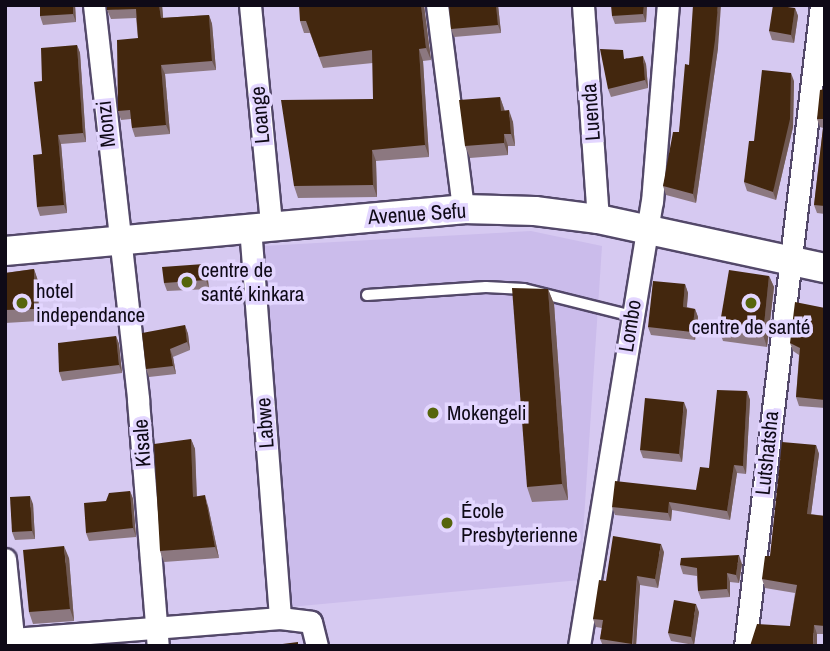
<!DOCTYPE html>
<html>
<head>
<meta charset="utf-8">
<style>
  body { margin:0 }
  #map { position:relative; width:830px; height:651px; overflow:hidden; background:#d6c9f1; font-family:"Archivo Narrow",sans-serif }
  div>[style] { position:absolute }
  [style*='--x'] { left:calc(var(--x)*1px); top:calc(var(--y)*1px); width:calc(var(--w)*1px); rotate:calc(var(--a)*1deg) }
  .built>* { inset:0; background:#cbbceb }
  .roads { filter:drop-shadow(2px 0 #534869) drop-shadow(-2px 0 #534869) drop-shadow(0 2px #534869) drop-shadow(0 -2px #534869) }
  .service>* { height:10px; margin:-5px; padding:0 5px; transform-origin:5px; border-radius:5px; background:#fff }
  .minor>* { height:21px; margin:-10.5px; padding:0 10.5px; transform-origin:10.5px; border-radius:10.5px; background:#fff }
  .secondary>* { height:28px; margin:-14px; padding:0 14px; transform-origin:14px; border-radius:14px; background:#fff }
  .wall>* { inset:0; background:#8c7880 }
  .shaded-wall>* { inset:0; background:#6f5852 }
  .building>* { inset:0; background:#43270e }
  .dots>* { width:19px; height:19px; translate:-50% -50%; box-sizing:border-box; border:4px solid #e3d6ff; border-radius:50% }
  span { translate:-50% -50%; white-space:nowrap; text-align:center; line-height:1.15; -webkit-text-stroke:7px #e3d6ff; paint-order:stroke }
  .street-label { font-size:21px; color:#0f0a17 }
  .poi-label { font-size:21px; color:#0f0a17 }
  .left { translate:0 -50%; text-align:left }
  .frame { position:absolute; inset:0; border:7px solid #0f0a17; pointer-events:none }
</style>
</head>
<body>
<div id="map">
  <div class="built">
    <div style="clip-path:polygon(531px 231px,602px 246px,580px 580px,290px 607px,263px 246px)"></div>
  </div>
  <div class="roads">
    <div class="service">
      <div style="--x:367;--y:295;--w:119;--a:-3.8"></div>
      <div style="--x:486;--y:287;--w:38;--a:3"></div>
      <div style="--x:524;--y:289;--w:111;--a:14"></div>
    </div>
    <div class="minor">
      <div style="--x:94;--y:5;--w:397;--a:83.6"></div>
      <div style="--x:138;--y:400;--w:247;--a:85.4"></div>
      <div style="--x:250;--y:5;--w:221;--a:84.5"></div>
      <div style="--x:437;--y:5;--w:206;--a:82.7"></div>
      <div style="--x:583;--y:5;--w:215;--a:86"></div>
      <div style="--x:250;--y:227;--w:392;--a:85.6"></div>
      <div style="--x:5;--y:559;--w:87;--a:84.1"></div>
      <div style="--x:13;--y:639;--w:268;--a:-4.5"></div>
      <div style="--x:280;--y:618;--w:31;--a:7"></div>
      <div style="--x:311;--y:622;--w:25;--a:76"></div>
      <div style="--x:579;--y:646;--w:450;--a:-80.7"></div>
      <div style="--x:652;--y:202;--w:198;--a:-85.4"></div>
      <div style="--x:745;--y:646;--w:645;--a:-83.24"></div>
    </div>
    <div class="secondary">
      <div style="--x:5;--y:251;--w:460;--a:-5.2"></div>
      <div style="--x:463;--y:209;--w:72;--a:1.6"></div>
      <div style="--x:535;--y:211;--w:64;--a:7.2"></div>
      <div style="--x:598;--y:219;--w:232;--a:12.2"></div>
    </div>
  </div>
  <div class="wall">
    <div style="clip-path:polygon(40px 5px,75px 5px,76px 22px,43px 25px,40px 16px)"></div>
    <div style="clip-path:polygon(162px 5px,163px 18px,209px 15px,212px 24px,216px 70px,165px 74px,170px 134px,135px 137px,132px 128px,131px 119px,121px 120px,118px 111px,138px 38px,136px 18px,111px 19px,107px 10px)"></div>
    <div style="clip-path:polygon(424px 5px,431px 60px,423px 61px,429px 157px,376px 161px,377px 197px,298px 198px,294px 186px,373px 99px,373px 63px,323px 68px,310px 33px,304px 33px,300px 21px)"></div>
    <div style="clip-path:polygon(498px 5px,501px 33px,454px 37px,451px 29px)"></div>
    <div style="clip-path:polygon(647px 5px,646px 22px,615px 24px,612px 16px)"></div>
    <div style="clip-path:polygon(795px 8px,798px 16px,794px 43px,772px 40px,769px 31px)"></div>
    <div style="clip-path:polygon(77px 45px,80px 53px,86px 142px,61px 144px,67px 213px,40px 216px,37px 207px,42px 154px,42px 81px)"></div>
    <div style="clip-path:polygon(718px 48px,696px 203px,666px 195px,663px 186px,679px 132px,689px 65px)"></div>
    <div style="clip-path:polygon(626px 58px,646px 64px,648px 88px,611px 97px,608px 89px)"></div>
    <div style="clip-path:polygon(794px 81px,793px 127px,776px 200px,747px 191px,744px 182px,754px 141px)"></div>
    <div style="clip-path:polygon(825px 89px,825px 214px,817px 213px,814px 205px,823px 128px,820px 127px,817px 119px)"></div>
    <div style="clip-path:polygon(500px 97px,505px 111px,513px 122px,515px 146px,508px 146px,508px 155px,470px 158px,465px 146px)"></div>
    <div style="clip-path:polygon(204px 264px,207px 272px,209px 289px,167px 291px,164px 283px)"></div>
    <div style="clip-path:polygon(34px 269px,38px 281px,39px 321px,5px 323px,5px 273px)"></div>
    <div style="clip-path:polygon(769px 276px,774px 287px,767px 347px,723px 341px,719px 329px)"></div>
    <div style="clip-path:polygon(685px 284px,688px 293px,687px 307px,695px 309px,698px 317px,695px 340px,651px 335px,648px 327px)"></div>
    <div style="clip-path:polygon(548px 289px,554px 304px,568px 500px,532px 502px,527px 487px)"></div>
    <div style="clip-path:polygon(825px 308px,825px 408px,799px 406px,796px 397px,799px 355px,793px 351px,790px 343px)"></div>
    <div style="clip-path:polygon(185px 325px,188px 334px,190px 350px,173px 357px,176px 374px,149px 377px,146px 369px)"></div>
    <div style="clip-path:polygon(116px 336px,119px 344px,122px 373px,62px 381px,59px 372px)"></div>
    <div style="clip-path:polygon(747px 391px,750px 400px,746px 474px,737px 473px,730px 520px,672px 510px,671px 521px,615px 515px,612px 507px,696px 490px,709px 468px)"></div>
    <div style="clip-path:polygon(687px 410px,682px 462px,643px 458px,640px 450px)"></div>
    <div style="clip-path:polygon(191px 439px,195px 449px,197px 496px,208px 506px,219px 558px,164px 562px,160px 551px)"></div>
    <div style="clip-path:polygon(816px 445px,819px 454px,811px 514px,825px 516px,825px 634px,817px 634px,790px 626px,795px 593px,765px 588px,762px 579px,770px 556px)"></div>
    <div style="clip-path:polygon(130px 491px,133px 499px,136px 537px,89px 541px,86px 533px,106px 501px)"></div>
    <div style="clip-path:polygon(33px 504px,35px 539px,15px 540px,12px 532px)"></div>
    <div style="clip-path:polygon(664px 552px,658px 588px,640px 585px,636px 646px,603px 646px,600px 639px,602px 628px,596px 627px,593px 619px,606px 581px)"></div>
    <div style="clip-path:polygon(69px 558px,74px 621px,33px 624px,29px 612px)"></div>
    <div style="clip-path:polygon(742px 564px,739px 583px,730px 582px,730px 597px,701px 599px,698px 591px,697px 576px,683px 574px,680px 565px)"></div>
    <div style="clip-path:polygon(699px 612px,694px 645px,671px 641px,668px 633px)"></div>
  </div>
  <div class="shaded-wall">
    <div style="clip-path:polygon(73px 5px,75px 5px,76px 22px,73px 14px)"></div>
    <div style="clip-path:polygon(159px 5px,162px 5px,164px 27px,161px 18px)"></div>
    <div style="clip-path:polygon(421px 5px,424px 5px,431px 60px,426px 48px)"></div>
    <div style="clip-path:polygon(496px 5px,498px 5px,501px 33px,498px 25px)"></div>
    <div style="clip-path:polygon(644px 5px,647px 5px,646px 22px,643px 14px)"></div>
    <div style="clip-path:polygon(718px 5px,721px 5px,718px 48px,696px 203px,693px 194px)"></div>
    <div style="clip-path:polygon(795px 8px,798px 16px,794px 43px,791px 35px)"></div>
    <div style="clip-path:polygon(209px 15px,212px 24px,216px 70px,212px 61px)"></div>
    <div style="clip-path:polygon(77px 45px,80px 53px,86px 142px,83px 133px)"></div>
    <div style="clip-path:polygon(419px 49px,423px 61px,429px 157px,425px 145px)"></div>
    <div style="clip-path:polygon(643px 56px,646px 64px,648px 88px,645px 80px)"></div>
    <div style="clip-path:polygon(161px 65px,165px 74px,170px 134px,166px 125px)"></div>
    <div style="clip-path:polygon(791px 73px,794px 81px,793px 127px,776px 200px,773px 192px)"></div>
    <div style="clip-path:polygon(500px 97px,504px 109px,506px 123px,501px 111px)"></div>
    <div style="clip-path:polygon(509px 110px,513px 122px,515px 146px,511px 134px)"></div>
    <div style="clip-path:polygon(504px 134px,508px 146px,508px 155px,504px 143px)"></div>
    <div style="clip-path:polygon(58px 135px,61px 144px,67px 213px,64px 205px)"></div>
    <div style="clip-path:polygon(372px 150px,376px 161px,377px 197px,373px 185px)"></div>
    <div style="clip-path:polygon(204px 264px,207px 272px,209px 289px,206px 280px)"></div>
    <div style="clip-path:polygon(34px 269px,38px 281px,39px 321px,34px 309px)"></div>
    <div style="clip-path:polygon(769px 276px,774px 287px,767px 347px,763px 335px)"></div>
    <div style="clip-path:polygon(685px 284px,688px 293px,686px 315px,683px 307px)"></div>
    <div style="clip-path:polygon(548px 289px,554px 304px,568px 500px,562px 484px)"></div>
    <div style="clip-path:polygon(695px 309px,698px 317px,695px 340px,692px 332px)"></div>
    <div style="clip-path:polygon(185px 325px,188px 334px,190px 350px,187px 342px)"></div>
    <div style="clip-path:polygon(116px 336px,119px 344px,122px 373px,119px 365px)"></div>
    <div style="clip-path:polygon(170px 349px,173px 357px,176px 374px,173px 366px)"></div>
    <div style="clip-path:polygon(747px 391px,750px 400px,746px 474px,743px 466px)"></div>
    <div style="clip-path:polygon(684px 402px,687px 410px,682px 462px,679px 454px)"></div>
    <div style="clip-path:polygon(191px 439px,195px 449px,197px 507px,193px 497px)"></div>
    <div style="clip-path:polygon(816px 445px,819px 454px,810px 522px,807px 514px)"></div>
    <div style="clip-path:polygon(734px 465px,737px 473px,730px 520px,727px 511px)"></div>
    <div style="clip-path:polygon(130px 491px,133px 499px,136px 537px,133px 528px)"></div>
    <div style="clip-path:polygon(205px 495px,208px 506px,219px 558px,215px 547px)"></div>
    <div style="clip-path:polygon(30px 496px,33px 504px,35px 539px,32px 531px)"></div>
    <div style="clip-path:polygon(669px 502px,672px 510px,671px 521px,668px 513px)"></div>
    <div style="clip-path:polygon(661px 544px,664px 552px,658px 588px,655px 579px)"></div>
    <div style="clip-path:polygon(64px 546px,69px 558px,74px 621px,70px 609px)"></div>
    <div style="clip-path:polygon(739px 555px,742px 564px,739px 583px,736px 575px)"></div>
    <div style="clip-path:polygon(727px 573px,730px 582px,730px 597px,727px 589px)"></div>
    <div style="clip-path:polygon(637px 576px,640px 585px,636px 646px,633px 646px)"></div>
    <div style="clip-path:polygon(696px 604px,699px 612px,694px 645px,691px 637px)"></div>
    <div style="clip-path:polygon(814px 625px,817px 634px,817px 646px,813px 646px)"></div>
  </div>
  <div class="building">
    <div style="clip-path:polygon(40px 5px,73px 5px,73px 14px,40px 16px)"></div>
    <div style="clip-path:polygon(107px 5px,159px 5px,161px 18px,209px 15px,212px 61px,161px 65px,166px 125px,132px 128px,130px 110px,118px 111px,117px 40px,138px 38px,136px 9px,107px 10px)"></div>
    <div style="clip-path:polygon(299px 5px,421px 5px,426px 48px,419px 49px,425px 145px,372px 150px,373px 185px,294px 186px,281px 100px,373px 99px,372px 50px,319px 57px,306px 21px,300px 21px)"></div>
    <div style="clip-path:polygon(449px 5px,496px 5px,498px 25px,451px 29px)"></div>
    <div style="clip-path:polygon(611px 5px,644px 5px,643px 14px,612px 16px)"></div>
    <div style="clip-path:polygon(693px 5px,718px 5px,715px 40px,693px 194px,663px 186px,673px 132px,679px 132px,685px 64px,689px 65px)"></div>
    <div style="clip-path:polygon(773px 5px,795px 8px,791px 35px,769px 31px)"></div>
    <div style="clip-path:polygon(77px 45px,83px 133px,58px 135px,64px 205px,37px 207px,33px 155px,42px 154px,34px 82px,42px 81px,41px 48px)"></div>
    <div style="clip-path:polygon(600px 49px,623px 50px,624px 59px,643px 56px,645px 80px,608px 89px)"></div>
    <div style="clip-path:polygon(762px 70px,791px 73px,790px 119px,773px 192px,744px 182px,749px 141px,754px 141px)"></div>
    <div style="clip-path:polygon(825px 89px,825px 206px,814px 205px,824px 119px,817px 119px,820px 90px)"></div>
    <div style="clip-path:polygon(500px 97px,501px 111px,509px 110px,511px 134px,504px 134px,504px 143px,465px 146px,459px 100px)"></div>
    <div style="clip-path:polygon(204px 264px,206px 280px,164px 283px,162px 267px)"></div>
    <div style="clip-path:polygon(34px 269px,34px 309px,5px 310px,5px 273px)"></div>
    <div style="clip-path:polygon(729px 270px,769px 276px,763px 335px,719px 329px)"></div>
    <div style="clip-path:polygon(653px 281px,685px 284px,683px 307px,695px 309px,692px 332px,648px 327px)"></div>
    <div style="clip-path:polygon(512px 288px,548px 289px,562px 484px,527px 487px)"></div>
    <div style="clip-path:polygon(795px 302px,825px 308px,825px 400px,796px 397px,800px 348px,790px 343px)"></div>
    <div style="clip-path:polygon(185px 325px,187px 342px,170px 349px,173px 366px,146px 369px,142px 333px)"></div>
    <div style="clip-path:polygon(116px 336px,119px 365px,59px 372px,58px 343px)"></div>
    <div style="clip-path:polygon(717px 390px,747px 391px,743px 466px,734px 465px,727px 511px,669px 502px,668px 513px,612px 507px,615px 481px,696px 490px,700px 467px,709px 468px)"></div>
    <div style="clip-path:polygon(645px 398px,684px 402px,679px 454px,640px 450px)"></div>
    <div style="clip-path:polygon(191px 439px,193px 497px,205px 495px,215px 547px,160px 551px,154px 444px)"></div>
    <div style="clip-path:polygon(782px 442px,816px 445px,807px 514px,825px 516px,825px 626px,814px 625px,813px 646px,750px 646px,757px 624px,790px 626px,797px 585px,762px 579px,765px 556px,770px 556px)"></div>
    <div style="clip-path:polygon(130px 491px,133px 528px,86px 533px,84px 503px,106px 501px,109px 493px)"></div>
    <div style="clip-path:polygon(30px 496px,32px 531px,12px 532px,10px 497px)"></div>
    <div style="clip-path:polygon(613px 536px,661px 544px,655px 579px,637px 576px,632px 644px,600px 639px,603px 620px,593px 619px,599px 580px,606px 581px)"></div>
    <div style="clip-path:polygon(64px 546px,70px 609px,29px 612px,23px 550px)"></div>
    <div style="clip-path:polygon(739px 555px,736px 575px,727px 573px,727px 589px,698px 591px,697px 568px,680px 565px,681px 558px)"></div>
    <div style="clip-path:polygon(674px 600px,696px 604px,691px 637px,668px 633px)"></div>
    <div style="clip-path:polygon(298px 642px,298px 646px,267px 646px)"></div>
  </div>
  <div class="dots">
    <div style="left:187px;top:282px;background:#56650c"></div>
    <div style="left:22px;top:303px;background:#56650c"></div>
    <div style="left:751px;top:303px;background:#56650c"></div>
    <div style="left:433px;top:413px;background:#56650c"></div>
    <div style="left:447px;top:523px;background:#56650c"></div>
  </div>
  <div class="street-label">
    <span style="left:591px;top:112px;rotate:-94deg">Luenda</span>
    <span style="left:260px;top:115px;rotate:-95deg">Loange</span>
    <span style="left:106px;top:124px;rotate:-96deg">Monzi</span>
    <span style="left:417px;top:214px;rotate:-4deg">Avenue Sefu</span>
    <span style="left:630px;top:326px;rotate:-81deg">Lombo</span>
    <span style="left:265px;top:423px;rotate:-94deg">Labwe</span>
    <span style="left:142px;top:443px;rotate:-94deg">Kisale</span>
    <span style="left:767px;top:453px;rotate:-84deg">Lutshatsha</span>
  </div>
  <div class="poi-label">
    <span class="left" style="left:201px;top:282px">centre de<br>santé kinkara</span>
    <span class="left" style="left:36px;top:303px">hotel<br>independance</span>
    <span style="left:751px;top:327px">centre de santé</span>
    <span class="left" style="left:447px;top:413px">Mokengeli</span>
    <span class="left" style="left:461px;top:523px">École<br>Presbyterienne</span>
  </div>
  <div class="frame"></div>
</div>
</body>
</html>
